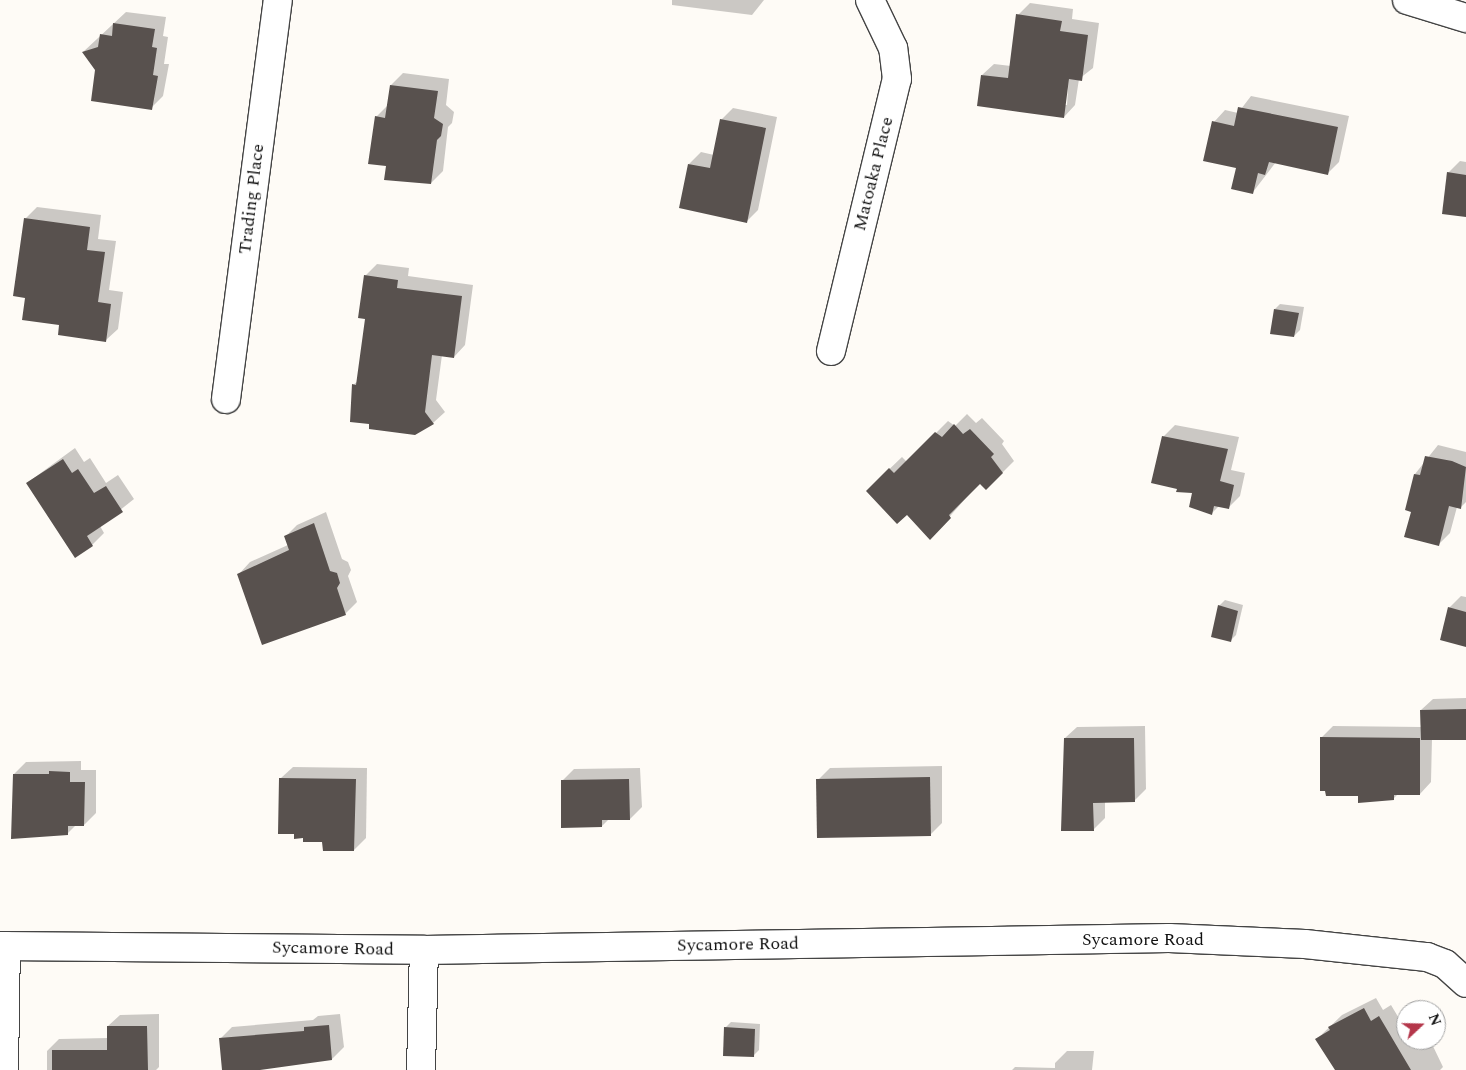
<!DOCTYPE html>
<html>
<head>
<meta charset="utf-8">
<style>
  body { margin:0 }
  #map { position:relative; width:1466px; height:1070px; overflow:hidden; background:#fefbf6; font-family:Spectral,serif }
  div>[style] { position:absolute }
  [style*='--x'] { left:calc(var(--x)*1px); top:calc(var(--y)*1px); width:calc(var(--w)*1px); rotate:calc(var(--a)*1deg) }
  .shadow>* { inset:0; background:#0003 }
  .building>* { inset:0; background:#58514e }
  .roads { filter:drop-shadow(1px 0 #444) drop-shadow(-1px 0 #444) drop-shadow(0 1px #444) drop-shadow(0 -1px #444) }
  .minor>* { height:28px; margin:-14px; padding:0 14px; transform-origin:14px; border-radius:14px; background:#fff }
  span { translate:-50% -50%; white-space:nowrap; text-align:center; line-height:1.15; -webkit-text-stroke:5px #fff; paint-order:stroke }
  .street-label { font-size:18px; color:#111 }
  .north { position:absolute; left:1396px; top:1000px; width:50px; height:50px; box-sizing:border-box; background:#fff; border:1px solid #a0a0a0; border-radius:50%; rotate:69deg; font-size:14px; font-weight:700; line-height:20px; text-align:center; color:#111 }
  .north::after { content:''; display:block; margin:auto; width:18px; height:22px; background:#b4364a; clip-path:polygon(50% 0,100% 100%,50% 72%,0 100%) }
</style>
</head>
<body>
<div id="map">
  <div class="shadow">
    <div style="clip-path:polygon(672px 0,764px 0,752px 15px,672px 5px)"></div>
    <div style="clip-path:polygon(evenodd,1030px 3px,1073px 9px,1072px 19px,1099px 23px,1093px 68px,1079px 79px,1075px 105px,1064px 117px,982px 75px,994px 64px,1011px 66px,1018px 15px,1030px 3px,1069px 73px,1067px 105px,1064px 105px,1069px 73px)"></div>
    <div style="clip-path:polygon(126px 12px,166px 17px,163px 36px,168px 37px,164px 64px,169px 64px,163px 96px,151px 108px,97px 69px,83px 52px)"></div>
    <div style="clip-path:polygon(403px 73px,449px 79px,446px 105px,454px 112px,452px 123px,448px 127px,443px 171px,431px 183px,387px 165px,376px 117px,388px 105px,391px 85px)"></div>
    <div style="clip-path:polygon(1251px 96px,1349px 116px,1339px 162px,1327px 174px,1276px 162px,1253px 192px,1214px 122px,1225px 110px,1238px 113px)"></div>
    <div style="clip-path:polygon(733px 108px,777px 117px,758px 210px,746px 222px,689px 164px,701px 152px,714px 155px,721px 120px)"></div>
    <div style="clip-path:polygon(1460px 161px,1466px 162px,1466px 216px,1448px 173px)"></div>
    <div style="clip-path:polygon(37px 207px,101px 215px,98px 239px,116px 241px,109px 290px,123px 292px,118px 329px,106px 340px,60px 324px,27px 297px,25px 219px)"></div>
    <div style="clip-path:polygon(377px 264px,409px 268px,408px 276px,473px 285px,465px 345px,454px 357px,442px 355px,436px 400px,445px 412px,433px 423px,371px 423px,353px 385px,358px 381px,367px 318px,365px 276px)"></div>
    <div style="clip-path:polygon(1280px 304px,1304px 307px,1300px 330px,1294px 336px,1275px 309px)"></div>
    <div style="clip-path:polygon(967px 414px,976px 423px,982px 418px,1004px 441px,1002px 444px,1014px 461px,986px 489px,980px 482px,930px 539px,879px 479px,902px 457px,907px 462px,948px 421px,955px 426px)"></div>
    <div style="clip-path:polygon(1175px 425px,1239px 437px,1231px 470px,1245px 473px,1240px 496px,1228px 508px,1219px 506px,1212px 513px,1193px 491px,1163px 437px)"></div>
    <div style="clip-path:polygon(1438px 445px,1466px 452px,1466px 502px,1460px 508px,1457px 507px,1450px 533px,1438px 545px,1412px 511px,1415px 474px)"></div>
    <div style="clip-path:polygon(75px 448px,84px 462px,90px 458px,106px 483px,118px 475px,134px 499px,100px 526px,104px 533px,92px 545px,27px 483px)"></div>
    <div style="clip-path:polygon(326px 512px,342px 559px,348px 562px,351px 570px,348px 576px,357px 602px,345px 614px,239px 574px,250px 562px,288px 545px,285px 537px,297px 525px)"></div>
    <div style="clip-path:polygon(1461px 596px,1466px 597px,1466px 646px,1449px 608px)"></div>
    <div style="clip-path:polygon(1225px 600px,1243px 605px,1236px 635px,1230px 641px,1219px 606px)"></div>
    <div style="clip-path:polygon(1466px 698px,1466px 738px,1432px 739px,1431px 782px,1420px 794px,1399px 793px,1393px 799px,1360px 795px,1321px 738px,1333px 726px,1422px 727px,1421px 710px,1433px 699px)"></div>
    <div style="clip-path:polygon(1145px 726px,1146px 789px,1134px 801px,1105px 801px,1105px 818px,1093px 830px,1065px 738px,1077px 727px)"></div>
    <div style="clip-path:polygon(81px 761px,81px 770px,96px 770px,96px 813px,84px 825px,76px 825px,68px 833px,14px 774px,26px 762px)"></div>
    <div style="clip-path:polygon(942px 766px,942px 823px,931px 834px,818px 780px,830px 768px)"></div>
    <div style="clip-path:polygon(293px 767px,367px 768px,366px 838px,354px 850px,295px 832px,281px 778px)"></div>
    <div style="clip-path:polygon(640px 768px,642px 807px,630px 819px,609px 819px,602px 826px,562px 781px,574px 769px)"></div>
    <div style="clip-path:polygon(1376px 998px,1383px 1010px,1391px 1005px,1406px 1030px,1406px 1040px,1412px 1040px,1418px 1050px,1431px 1042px,1443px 1067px,1440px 1070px,1336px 1070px,1317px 1039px,1342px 1015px)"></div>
    <div style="clip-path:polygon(159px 1014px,159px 1067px,156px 1070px,47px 1070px,47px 1051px,59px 1039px,108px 1038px,108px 1026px,120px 1015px)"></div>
    <div style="clip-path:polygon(340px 1014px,344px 1047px,332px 1059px,223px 1070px,220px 1039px,232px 1027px,313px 1020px,318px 1016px)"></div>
    <div style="clip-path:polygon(731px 1022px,760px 1024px,759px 1050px,753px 1056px,725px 1028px)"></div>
    <div style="clip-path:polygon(1067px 1051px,1094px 1051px,1092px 1070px,1012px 1070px,1015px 1067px,1055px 1068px,1055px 1063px)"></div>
  </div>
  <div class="building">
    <div style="clip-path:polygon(1016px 14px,1062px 21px,1060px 31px,1088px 35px,1082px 81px,1069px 79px,1064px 118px,977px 106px,981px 75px,1008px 78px)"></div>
    <div style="clip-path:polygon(113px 23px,155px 29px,152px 47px,157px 48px,153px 75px,158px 76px,152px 110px,91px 101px,95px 70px,82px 52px,98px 47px,100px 34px,112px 36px)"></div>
    <div style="clip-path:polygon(390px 85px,438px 91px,434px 118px,443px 124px,441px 136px,437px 140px,431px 184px,384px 180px,386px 166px,368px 164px,375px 116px,385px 118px)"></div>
    <div style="clip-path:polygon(1238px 107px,1338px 127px,1328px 175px,1269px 162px,1265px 175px,1258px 173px,1253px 194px,1231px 189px,1236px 168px,1203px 161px,1212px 121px,1234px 126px)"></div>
    <div style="clip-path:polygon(720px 119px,766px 128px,747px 223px,679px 208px,688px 164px,710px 168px)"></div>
    <div style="clip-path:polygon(1447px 172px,1466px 175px,1466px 217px,1442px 214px)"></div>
    <div style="clip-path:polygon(24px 218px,90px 227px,87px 250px,105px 252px,98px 302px,111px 304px,106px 342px,58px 335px,59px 325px,22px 320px,25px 298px,13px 296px)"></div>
    <div style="clip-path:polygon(364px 275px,398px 280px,397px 288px,462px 296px,454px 358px,432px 355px,425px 412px,434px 424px,415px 435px,369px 429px,369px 424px,350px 422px,352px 384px,356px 385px,365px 319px,358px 318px)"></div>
    <div style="clip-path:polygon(1274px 309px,1299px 313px,1294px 337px,1270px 334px)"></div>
    <div style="clip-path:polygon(954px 424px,963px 434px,970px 429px,994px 454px,991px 457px,1003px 473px,986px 490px,980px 484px,949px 515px,951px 518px,930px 540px,907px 515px,897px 524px,866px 491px,889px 468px,894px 473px,935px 432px,942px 437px)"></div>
    <div style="clip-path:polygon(1162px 436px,1228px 449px,1220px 481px,1234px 485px,1229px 509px,1214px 506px,1212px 515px,1189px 507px,1192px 493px,1176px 492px,1177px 489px,1151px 483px)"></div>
    <div style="clip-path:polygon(1425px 456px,1452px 461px,1466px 467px,1461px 509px,1449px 506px,1439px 546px,1404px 537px,1411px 512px,1405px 510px,1414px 474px,1420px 475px)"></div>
    <div style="clip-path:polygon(63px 459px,72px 473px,78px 469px,94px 493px,106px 486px,123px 512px,87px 536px,93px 546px,75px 558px,26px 483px)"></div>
    <div style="clip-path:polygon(314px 523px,330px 571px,337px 573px,340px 583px,337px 588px,346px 615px,262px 645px,237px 574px,289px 550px,284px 536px)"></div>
    <div style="clip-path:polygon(1218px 605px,1238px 611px,1231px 642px,1211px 637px)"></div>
    <div style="clip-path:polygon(1448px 607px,1466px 612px,1466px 647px,1440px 640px)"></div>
    <div style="clip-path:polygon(1466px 709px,1466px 740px,1421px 740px,1420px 710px)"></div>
    <div style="clip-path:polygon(1320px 737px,1420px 738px,1420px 795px,1394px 795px,1394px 800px,1358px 803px,1358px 796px,1326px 796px,1325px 791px,1320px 791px)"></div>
    <div style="clip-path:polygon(1064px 738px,1134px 738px,1135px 802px,1093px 803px,1094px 831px,1061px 831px)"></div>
    <div style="clip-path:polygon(49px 771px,70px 772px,70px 782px,85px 782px,84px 826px,68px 826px,68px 835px,11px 839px,13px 774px,49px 774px)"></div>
    <div style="clip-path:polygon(930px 777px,931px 836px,817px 838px,816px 779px)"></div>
    <div style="clip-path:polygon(279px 778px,356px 779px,354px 851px,323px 851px,322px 842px,303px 842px,303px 838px,294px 839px,294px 834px,278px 834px)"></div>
    <div style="clip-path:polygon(629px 779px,630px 820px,602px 820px,602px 827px,561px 828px,561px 780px)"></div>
    <div style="clip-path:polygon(1364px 1008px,1371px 1021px,1379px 1016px,1411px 1070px,1335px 1070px,1315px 1039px,1330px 1030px,1328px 1027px)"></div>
    <div style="clip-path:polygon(329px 1025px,332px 1060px,260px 1070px,222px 1070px,219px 1038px,304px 1031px,304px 1027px)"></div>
    <div style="clip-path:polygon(107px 1026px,147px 1026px,148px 1070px,52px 1070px,52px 1050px,107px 1050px)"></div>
    <div style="clip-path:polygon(724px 1027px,755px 1029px,754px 1057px,723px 1056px)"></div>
  </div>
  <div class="roads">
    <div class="minor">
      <div style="--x:1407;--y:0;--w:62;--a:17"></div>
      <div style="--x:831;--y:351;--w:280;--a:-76.4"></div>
      <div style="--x:897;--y:79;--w:31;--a:-97"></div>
      <div style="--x:893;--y:48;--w:53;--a:-115.6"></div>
      <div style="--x:226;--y:399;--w:402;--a:-82.6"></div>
      <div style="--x:0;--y:946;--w:424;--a:0.5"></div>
      <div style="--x:424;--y:950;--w:745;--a:-0.92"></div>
      <div style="--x:1169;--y:938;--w:136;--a:2.5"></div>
      <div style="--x:1305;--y:944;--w:123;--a:6.1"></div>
      <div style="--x:1427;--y:957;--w:19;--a:21"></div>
      <div style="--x:1445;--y:964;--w:28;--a:42"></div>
      <div style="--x:4;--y:1070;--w:124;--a:-89.1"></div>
      <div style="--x:421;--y:1070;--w:120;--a:-88.6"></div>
    </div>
  </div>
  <div class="street-label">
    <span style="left:874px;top:174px;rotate:-76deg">Matoaka Place</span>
    <span style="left:252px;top:199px;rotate:-83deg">Trading Place</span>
    <span style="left:1143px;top:940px">Sycamore Road</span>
    <span style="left:738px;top:945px;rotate:-1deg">Sycamore Road</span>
    <span style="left:333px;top:949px;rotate:1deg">Sycamore Road</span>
  </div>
  <div class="north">N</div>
</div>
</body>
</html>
